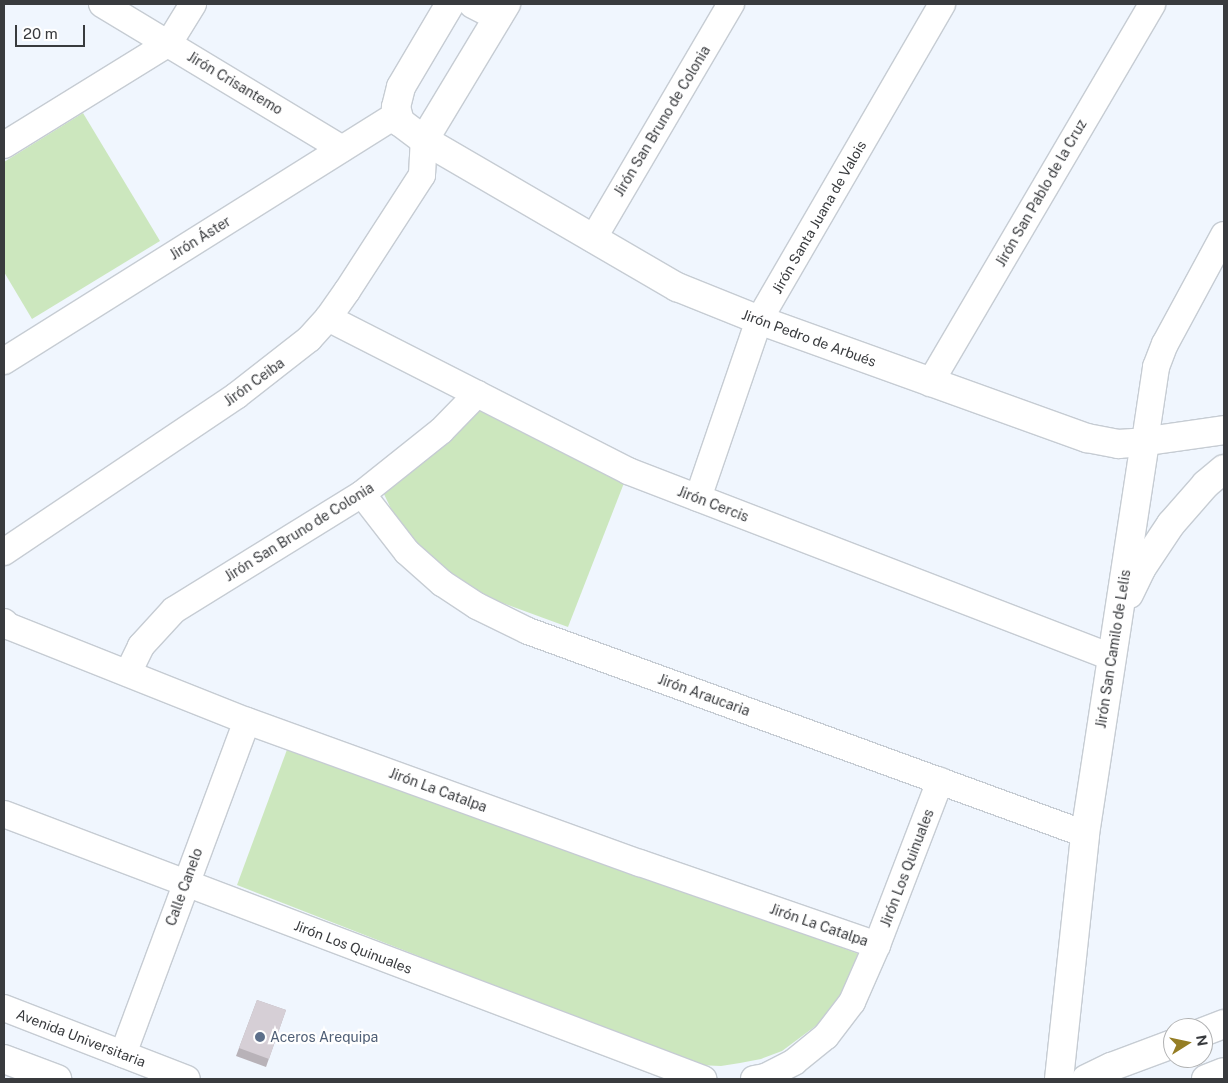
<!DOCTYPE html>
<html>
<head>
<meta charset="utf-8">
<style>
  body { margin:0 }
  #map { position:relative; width:1228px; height:1083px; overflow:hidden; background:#f0f6fe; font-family:"Public Sans",sans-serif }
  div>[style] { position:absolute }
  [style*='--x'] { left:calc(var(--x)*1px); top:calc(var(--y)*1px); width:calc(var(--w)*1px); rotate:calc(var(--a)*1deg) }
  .green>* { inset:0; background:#cce7be }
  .roads { filter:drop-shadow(1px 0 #c6ccd3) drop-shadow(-1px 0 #c6ccd3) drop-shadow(0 1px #c6ccd3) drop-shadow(0 -1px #c6ccd3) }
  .street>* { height:26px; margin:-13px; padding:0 13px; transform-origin:13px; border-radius:13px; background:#fff }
  .secondary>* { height:28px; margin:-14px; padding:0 14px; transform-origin:14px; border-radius:14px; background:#fff }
  .wall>* { inset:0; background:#b8b2b8 }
  .building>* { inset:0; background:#d6cfd6 }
  .dots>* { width:14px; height:14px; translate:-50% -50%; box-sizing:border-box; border:2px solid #fff; border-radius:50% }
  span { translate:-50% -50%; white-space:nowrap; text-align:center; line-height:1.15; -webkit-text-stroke:4.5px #fff; paint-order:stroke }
  .street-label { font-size:14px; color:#393b3e }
  .service-label { font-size:14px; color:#4e5e75 }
  .left { translate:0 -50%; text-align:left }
  .frame { position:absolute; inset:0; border:5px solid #393b3e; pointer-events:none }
  .north { position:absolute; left:1163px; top:1018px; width:50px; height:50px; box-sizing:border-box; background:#fff; border:1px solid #b0b1b2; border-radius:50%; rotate:80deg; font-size:14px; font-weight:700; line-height:20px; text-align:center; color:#393b3e }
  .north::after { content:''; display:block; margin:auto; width:18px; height:22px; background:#957e25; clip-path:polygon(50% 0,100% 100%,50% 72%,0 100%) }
  .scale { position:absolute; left:15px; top:25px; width:70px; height:22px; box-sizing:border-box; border:2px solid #393b3e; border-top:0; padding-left:6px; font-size:15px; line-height:18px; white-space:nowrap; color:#393b3e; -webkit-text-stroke:4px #fff; paint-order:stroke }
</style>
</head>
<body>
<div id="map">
  <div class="green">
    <div style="clip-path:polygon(83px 113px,160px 241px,32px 319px,4px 272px,4px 162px)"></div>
    <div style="clip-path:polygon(476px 405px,624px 483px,568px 627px,489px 598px,450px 573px,415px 543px,393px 513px,383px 492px)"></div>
    <div style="clip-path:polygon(288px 747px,859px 954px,840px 1001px,825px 1019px,782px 1051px,761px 1059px,740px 1063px,721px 1066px,697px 1065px,237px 885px)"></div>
  </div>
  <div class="roads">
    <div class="street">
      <div style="--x:102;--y:4;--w:280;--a:31.1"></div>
      <div style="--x:4;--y:145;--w:194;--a:-31.7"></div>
      <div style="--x:169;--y:43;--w:46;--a:-58.4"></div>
      <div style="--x:593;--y:239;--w:273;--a:-59.6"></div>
      <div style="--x:328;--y:318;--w:337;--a:27"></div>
      <div style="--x:628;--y:471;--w:518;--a:21.06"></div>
      <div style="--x:4;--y:361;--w:463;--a:-32.1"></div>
      <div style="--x:930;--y:383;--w:439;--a:-59.6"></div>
      <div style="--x:1145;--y:441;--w:75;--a:-81.5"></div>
      <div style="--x:1156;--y:367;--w:25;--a:-69"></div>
      <div style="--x:1165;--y:344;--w:124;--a:-61.6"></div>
      <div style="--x:362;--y:494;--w:73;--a:52.2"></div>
      <div style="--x:407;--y:552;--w:47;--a:41.5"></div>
      <div style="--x:442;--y:583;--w:42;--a:33.3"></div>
      <div style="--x:477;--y:606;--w:57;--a:26.1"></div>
      <div style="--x:528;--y:631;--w:593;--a:20.02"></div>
      <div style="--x:698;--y:498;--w:188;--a:-71.1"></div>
      <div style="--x:759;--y:320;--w:365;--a:-59.9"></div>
      <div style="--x:4;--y:552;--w:280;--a:-33.9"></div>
      <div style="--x:236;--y:396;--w:93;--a:-38"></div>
      <div style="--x:309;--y:339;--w:28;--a:-48"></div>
      <div style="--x:328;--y:318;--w:33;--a:-55"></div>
      <div style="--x:347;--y:291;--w:138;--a:-57.1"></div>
      <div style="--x:422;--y:175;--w:35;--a:-87"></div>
      <div style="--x:4;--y:622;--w:6;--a:45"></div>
      <div style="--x:8;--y:626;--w:257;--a:21.7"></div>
      <div style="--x:247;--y:721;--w:418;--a:19.9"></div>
      <div style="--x:640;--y:863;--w:251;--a:19.1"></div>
      <div style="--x:128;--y:673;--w:30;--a:-64"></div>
      <div style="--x:141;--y:646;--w:49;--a:-47.5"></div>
      <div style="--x:174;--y:610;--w:221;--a:-31.7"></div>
      <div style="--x:362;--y:494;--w:101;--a:-38.6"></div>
      <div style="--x:441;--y:431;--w:52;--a:-45.8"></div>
      <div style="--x:4;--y:814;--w:748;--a:20.76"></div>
      <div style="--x:4;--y:1008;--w:196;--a:21.2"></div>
      <div style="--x:123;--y:1054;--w:355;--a:-69.6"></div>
      <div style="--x:754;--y:1079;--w:11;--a:-10"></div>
      <div style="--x:765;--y:1077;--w:33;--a:-27"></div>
      <div style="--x:794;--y:1062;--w:41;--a:-39.1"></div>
      <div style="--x:826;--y:1036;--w:43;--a:-52.6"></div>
      <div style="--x:852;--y:1002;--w:62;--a:-66.3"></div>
      <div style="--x:877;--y:945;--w:176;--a:-69"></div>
    </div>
    <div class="secondary">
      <div style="--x:450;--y:4;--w:96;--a:120.6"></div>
      <div style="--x:401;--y:87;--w:21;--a:104"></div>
      <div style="--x:396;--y:107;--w:16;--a:75"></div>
      <div style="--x:400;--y:122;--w:30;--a:37"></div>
      <div style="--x:424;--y:140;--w:293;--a:30.2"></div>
      <div style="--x:677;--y:287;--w:88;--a:21.9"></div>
      <div style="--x:759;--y:320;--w:349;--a:19.8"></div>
      <div style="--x:1087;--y:438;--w:32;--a:11"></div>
      <div style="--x:1118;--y:444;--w:16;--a:-4"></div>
      <div style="--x:1134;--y:443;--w:91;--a:-8.2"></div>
      <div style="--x:473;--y:4;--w:28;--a:27"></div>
      <div style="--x:424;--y:140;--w:159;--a:-58.9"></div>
      <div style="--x:1129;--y:594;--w:28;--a:-64"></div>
      <div style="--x:1141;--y:569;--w:54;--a:-56.3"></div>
      <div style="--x:1171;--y:524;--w:53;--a:-48.8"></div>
      <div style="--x:1206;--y:484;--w:23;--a:-40"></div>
      <div style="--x:1203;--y:1032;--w:22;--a:-21"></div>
      <div style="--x:4;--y:1059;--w:57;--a:20.7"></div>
      <div style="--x:1059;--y:1079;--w:246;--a:-83.9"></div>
      <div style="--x:1085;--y:834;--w:398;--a:-81.3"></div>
      <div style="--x:1086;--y:1079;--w:28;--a:-26"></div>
      <div style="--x:1111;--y:1067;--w:66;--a:-20.4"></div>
      <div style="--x:1206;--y:1079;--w:19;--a:-21"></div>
    </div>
  </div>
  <div class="wall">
    <div style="clip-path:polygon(257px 1000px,286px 1010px,266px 1067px,236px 1056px)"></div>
  </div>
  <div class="building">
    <div style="clip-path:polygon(257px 1000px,286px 1010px,269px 1059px,239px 1048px)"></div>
  </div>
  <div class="dots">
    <div style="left:260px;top:1037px;background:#5c6f8a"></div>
  </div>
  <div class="street-label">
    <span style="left:235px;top:83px;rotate:31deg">Jirón Crisantemo</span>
    <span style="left:662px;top:121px;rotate:-59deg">Jirón San Bruno de Colonia</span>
    <span style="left:1041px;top:193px;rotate:-60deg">Jirón San Pablo de la Cruz</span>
    <span style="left:819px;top:217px;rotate:-60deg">Jirón Santa Juana de Valois</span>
    <span style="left:200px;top:238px;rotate:-32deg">Jirón Áster</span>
    <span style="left:809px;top:338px;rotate:20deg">Jirón Pedro de Arbués</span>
    <span style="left:254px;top:382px;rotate:-36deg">Jirón Ceiba</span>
    <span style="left:713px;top:504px;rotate:21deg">Jirón Cercis</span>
    <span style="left:299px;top:532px;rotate:-32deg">Jirón San Bruno de Colonia</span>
    <span style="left:1113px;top:649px;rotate:-81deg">Jirón San Camilo de Lelis</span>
    <span style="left:704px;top:695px;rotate:20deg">Jirón Araucaria</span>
    <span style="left:438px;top:790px;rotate:20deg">Jirón La Catalpa</span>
    <span style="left:907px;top:868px;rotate:-69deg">Jirón Los Quinuales</span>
    <span style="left:184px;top:887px;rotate:-70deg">Calle Canelo</span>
    <span style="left:819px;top:925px;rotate:19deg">Jirón La Catalpa</span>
    <span style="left:353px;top:947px;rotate:21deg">Jirón Los Quinuales</span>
    <span style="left:81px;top:1038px;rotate:21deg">Avenida Universitaria</span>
  </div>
  <div class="service-label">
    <span class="left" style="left:270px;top:1037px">Aceros Arequipa</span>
  </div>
  <div class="frame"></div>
  <div class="north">N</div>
  <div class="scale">20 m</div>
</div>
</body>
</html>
